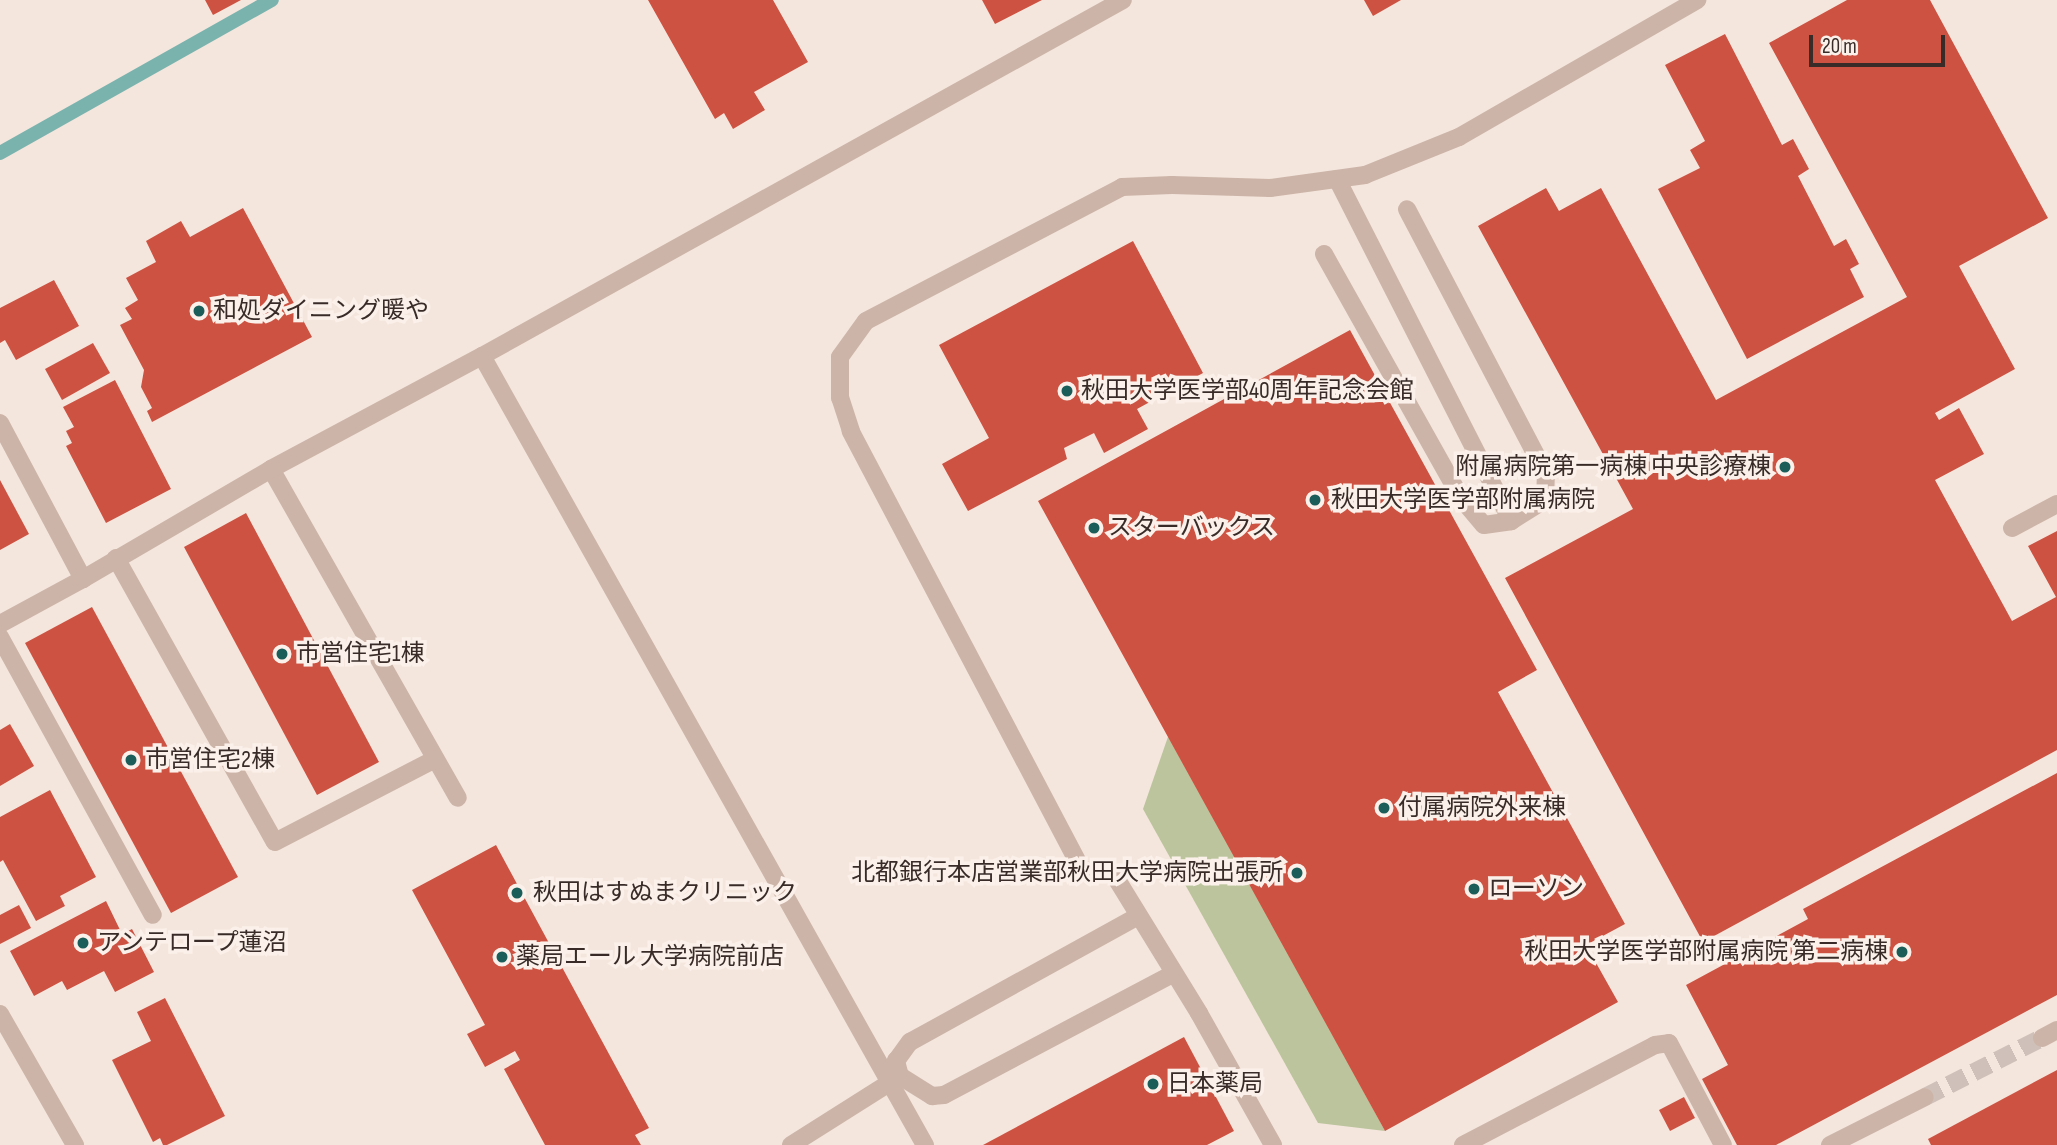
<!DOCTYPE html>
<html>
<head>
<meta charset="utf-8">
<style>
  body { margin:0 }
  #map { position:relative; width:2057px; height:1145px; overflow:hidden; background:#f4e6dd; font-family:"Sofia Sans Condensed","Noto Sans JP",sans-serif }
  div>[style] { position:absolute }
  [style*='--x'] { left:calc(var(--x)*1px); top:calc(var(--y)*1px); width:calc(var(--w)*1px); rotate:calc(var(--a)*1deg) }
  .green>* { inset:0; background:#bbc49c }
  .stream>* { height:14px; margin:-7px; padding:0 7px; transform-origin:7px; border-radius:7px; background:#7ab3ae }
  .building>* { inset:0; background:#cd5242 }
  .minor-tunnel>* { height:18px; margin-top:-9px; transform-origin:0; background:repeating-linear-gradient(90deg,#cfc1b9 0 18px,transparent 0 27px) }
  .minor>* { height:18px; margin:-9px; padding:0 9px; transform-origin:9px; border-radius:9px; background:#cdb4a8 }
  .dots>* { width:19px; height:19px; translate:-50% -50%; box-sizing:border-box; border:4px solid #fbf1ea; border-radius:50% }
  span { translate:-50% -50%; white-space:nowrap; text-align:center; line-height:1.15; -webkit-text-stroke:7px #fbf1ea; paint-order:stroke }
  .poi-label { font-size:24px; color:#392c28 }
  .left { translate:0 -50%; text-align:left }
  .right { translate:-100% -50%; text-align:right }
  .scale { position:absolute; left:1809px; top:35px; width:136px; height:32px; box-sizing:border-box; border:4px solid #392c28; border-top:0; padding-left:9px; font-size:21px; line-height:24px; white-space:nowrap; color:#392c28; -webkit-text-stroke:5px #fbf1ea; paint-order:stroke }
</style>
</head>
<body>
<div id="map">
  <div class="green">
    <div style="clip-path:polygon(1170px 731px,1385px 1131px,1318px 1123px,1143px 809px)"></div>
  </div>
  <div class="stream">
    <div style="--x:0;--y:153;--w:312;--a:-29.4"></div>
  </div>
  <div class="building">
    <div style="clip-path:polygon(205px 0,241px 0,213px 15px)"></div>
    <div style="clip-path:polygon(648px 0,773px 0,808px 62px,754px 92px,765px 110px,733px 129px,724px 113px,715px 119px)"></div>
    <div style="clip-path:polygon(982px 0,1042px 0,995px 24px)"></div>
    <div style="clip-path:polygon(1364px 0,1401px 0,1373px 16px)"></div>
    <div style="clip-path:polygon(1847px 0,1930px 0,2048px 218px,1959px 266px,2015px 369px,1935px 413px,1939px 420px,1959px 408px,1984px 454px,1935px 480px,2012px 621px,2056px 597px,2028px 546px,2057px 531px,2057px 750px,1703px 942px,1505px 578px,1633px 509px,1478px 226px,1546px 188px,1559px 211px,1601px 188px,1716px 400px,1907px 297px,1769px 43px)"></div>
    <div style="clip-path:polygon(1725px 34px,1782px 145px,1793px 139px,1809px 169px,1798px 176px,1834px 246px,1846px 239px,1859px 264px,1850px 269px,1864px 297px,1747px 359px,1658px 189px,1700px 168px,1690px 150px,1705px 141px,1665px 65px)"></div>
    <div style="clip-path:polygon(243px 208px,312px 337px,152px 422px,147px 411px,152px 408px,141px 387px,144px 370px,120px 325px,132px 319px,125px 308px,138px 300px,126px 278px,156px 262px,146px 241px,181px 221px,190px 237px)"></div>
    <div style="clip-path:polygon(1133px 241px,1203px 373px,1137px 409px,1148px 429px,1104px 453px,1094px 433px,1064px 448px,1067px 459px,968px 511px,942px 464px,989px 438px,939px 345px)"></div>
    <div style="clip-path:polygon(54px 280px,79px 326px,16px 360px,5px 340px,0 343px,0 308px)"></div>
    <div style="clip-path:polygon(1350px 330px,1537px 670px,1498px 692px,1625px 924px,1586px 945px,1618px 1002px,1385px 1131px,1038px 501px)"></div>
    <div style="clip-path:polygon(93px 343px,110px 373px,62px 400px,45px 369px)"></div>
    <div style="clip-path:polygon(115px 380px,171px 489px,106px 523px,66px 446px,72px 443px,66px 431px,74px 427px,63px 407px)"></div>
    <div style="clip-path:polygon(0 480px,29px 534px,0 550px)"></div>
    <div style="clip-path:polygon(246px 513px,379px 762px,317px 795px,184px 547px)"></div>
    <div style="clip-path:polygon(92px 607px,238px 877px,171px 913px,25px 643px)"></div>
    <div style="clip-path:polygon(10px 724px,34px 766px,0 786px,0 730px)"></div>
    <div style="clip-path:polygon(2057px 773px,2057px 995px,1776px 1145px,1737px 1145px,1702px 1079px,1728px 1065px,1686px 985px,1808px 919px,1803px 909px)"></div>
    <div style="clip-path:polygon(50px 790px,96px 877px,60px 896px,65px 906px,36px 921px,3px 860px,0 862px,0 817px)"></div>
    <div style="clip-path:polygon(496px 845px,649px 1128px,635px 1135px,641px 1145px,545px 1145px,504px 1069px,520px 1060px,515px 1051px,485px 1067px,467px 1034px,485px 1025px,412px 890px)"></div>
    <div style="clip-path:polygon(106px 901px,122px 934px,132px 929px,154px 972px,115px 992px,104px 971px,67px 990px,62px 981px,34px 996px,10px 951px)"></div>
    <div style="clip-path:polygon(19px 905px,31px 928px,0 944px,0 915px)"></div>
    <div style="clip-path:polygon(165px 998px,225px 1116px,167px 1145px,163px 1145px,160px 1138px,153px 1142px,112px 1060px,151px 1041px,137px 1012px)"></div>
    <div style="clip-path:polygon(1184px 1037px,1234px 1131px,1207px 1145px,983px 1145px)"></div>
    <div style="clip-path:polygon(2057px 1070px,2057px 1145px,1931px 1145px,1928px 1139px)"></div>
    <div style="clip-path:polygon(1684px 1097px,1695px 1118px,1670px 1131px,1659px 1110px)"></div>
  </div>
  <div class="minor-tunnel">
    <div style="--x:1925;--y:1097;--w:131;--a:-26.8"></div>
  </div>
  <div class="minor">
    <div style="--x:1337;--y:179;--w:384;--a:63"></div>
    <div style="--x:1324;--y:254;--w:280;--a:60.7"></div>
    <div style="--x:1461;--y:498;--w:35;--a:50"></div>
    <div style="--x:1484;--y:525;--w:27;--a:-8"></div>
    <div style="--x:1511;--y:521;--w:40;--a:-32"></div>
    <div style="--x:1545;--y:500;--w:26;--a:-88"></div>
    <div style="--x:1546;--y:474;--w:299;--a:-117.7"></div>
    <div style="--x:482;--y:356;--w:905;--a:60.69"></div>
    <div style="--x:0;--y:423;--w:177;--a:62"></div>
    <div style="--x:271;--y:469;--w:378;--a:60.4"></div>
    <div style="--x:2012;--y:528;--w:51;--a:-28.1"></div>
    <div style="--x:116;--y:558;--w:325;--a:60.8"></div>
    <div style="--x:275;--y:842;--w:180;--a:-27.4"></div>
    <div style="--x:0;--y:624;--w:94;--a:-28.5"></div>
    <div style="--x:83;--y:579;--w:218;--a:-30.3"></div>
    <div style="--x:271;--y:469;--w:239;--a:-28.2"></div>
    <div style="--x:482;--y:356;--w:733;--a:-29.05"></div>
    <div style="--x:0;--y:637;--w:317;--a:61.2"></div>
    <div style="--x:0;--y:1014;--w:151;--a:60.2"></div>
    <div style="--x:2042;--y:1038;--w:17;--a:-28"></div>
    <div style="--x:900;--y:1076;--w:38;--a:32"></div>
    <div style="--x:932;--y:1096;--w:12;--a:-5"></div>
    <div style="--x:944;--y:1095;--w:260;--a:-27.9"></div>
    <div style="--x:791;--y:1145;--w:129;--a:-32.3"></div>
    <div style="--x:900;--y:1076;--w:16;--a:-105"></div>
    <div style="--x:896;--y:1061;--w:24;--a:-54"></div>
    <div style="--x:910;--y:1042;--w:260;--a:-28.9"></div>
    <div style="--x:1273;--y:1145;--w:151;--a:-119.3"></div>
    <div style="--x:1199;--y:1013;--w:162;--a:-121.6"></div>
    <div style="--x:1114;--y:875;--w:32;--a:-171"></div>
    <div style="--x:1082;--y:870;--w:496;--a:-117.8"></div>
    <div style="--x:851;--y:431;--w:35;--a:-108"></div>
    <div style="--x:840;--y:398;--w:41;--a:-90"></div>
    <div style="--x:840;--y:357;--w:44;--a:-54.2"></div>
    <div style="--x:866;--y:321;--w:289;--a:-27.6"></div>
    <div style="--x:1122;--y:187;--w:50;--a:-2.3"></div>
    <div style="--x:1172;--y:185;--w:98;--a:1.8"></div>
    <div style="--x:1270;--y:188;--w:96;--a:-7.8"></div>
    <div style="--x:1365;--y:175;--w:101;--a:-22"></div>
    <div style="--x:1459;--y:137;--w:275;--a:-29.9"></div>
    <div style="--x:1463;--y:1145;--w:216;--a:-27.5"></div>
    <div style="--x:1655;--y:1045;--w:14;--a:-8"></div>
    <div style="--x:1669;--y:1043;--w:115;--a:62.1"></div>
    <div style="--x:1830;--y:1145;--w:106;--a:-26.8"></div>
  </div>
  <div class="dots">
    <div style="left:199px;top:311px;background:#1b5d59"></div>
    <div style="left:1067px;top:391px;background:#1b5d59"></div>
    <div style="left:1785px;top:467px;background:#1b5d59"></div>
    <div style="left:1315px;top:500px;background:#1b5d59"></div>
    <div style="left:1094px;top:528px;background:#1b5d59"></div>
    <div style="left:282px;top:654px;background:#1b5d59"></div>
    <div style="left:131px;top:760px;background:#1b5d59"></div>
    <div style="left:1384px;top:808px;background:#1b5d59"></div>
    <div style="left:1297px;top:873px;background:#1b5d59"></div>
    <div style="left:1474px;top:889px;background:#1b5d59"></div>
    <div style="left:517px;top:893px;background:#1b5d59"></div>
    <div style="left:83px;top:943px;background:#1b5d59"></div>
    <div style="left:1902px;top:952px;background:#1b5d59"></div>
    <div style="left:502px;top:957px;background:#1b5d59"></div>
    <div style="left:1153px;top:1084px;background:#1b5d59"></div>
  </div>
  <div class="poi-label">
    <span class="left" style="left:213px;top:311px">和処ダイニング暖や</span>
    <span class="left" style="left:1081px;top:391px">秋田大学医学部40周年記念会館</span>
    <span class="right" style="left:1771px;top:467px">附属病院第一病棟 中央診療棟</span>
    <span class="left" style="left:1331px;top:500px">秋田大学医学部附属病院</span>
    <span class="left" style="left:1108px;top:528px">スターバックス</span>
    <span class="left" style="left:296px;top:654px">市営住宅1棟</span>
    <span class="left" style="left:145px;top:760px">市営住宅2棟</span>
    <span class="left" style="left:1398px;top:808px">付属病院外来棟</span>
    <span class="right" style="left:1283px;top:873px">北都銀行本店営業部秋田大学病院出張所</span>
    <span class="left" style="left:1488px;top:889px">ローソン</span>
    <span class="left" style="left:533px;top:893px">秋田はすぬまクリニック</span>
    <span class="left" style="left:97px;top:943px">アンテロープ蓮沼</span>
    <span class="right" style="left:1888px;top:952px">秋田大学医学部附属病院 第二病棟</span>
    <span class="left" style="left:516px;top:957px">薬局エール 大学病院前店</span>
    <span class="left" style="left:1167px;top:1084px">日本薬局</span>
  </div>
  <div class="scale">20 m</div>
</div>
</body>
</html>
